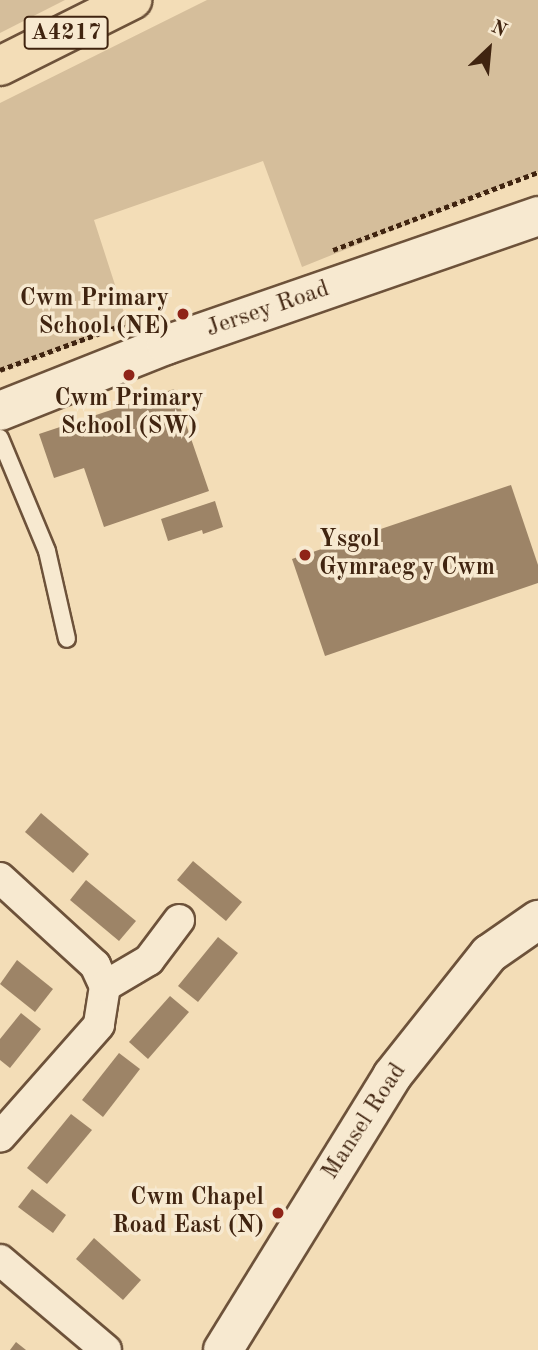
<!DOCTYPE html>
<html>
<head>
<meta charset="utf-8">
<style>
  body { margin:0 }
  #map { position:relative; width:538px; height:1350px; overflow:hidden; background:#f3ddb7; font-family:"Old Standard TT",serif }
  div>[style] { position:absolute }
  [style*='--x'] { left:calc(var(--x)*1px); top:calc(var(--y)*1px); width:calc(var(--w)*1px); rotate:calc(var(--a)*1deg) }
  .green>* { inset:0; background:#d5be9b }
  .building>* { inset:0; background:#9d8467 }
  .path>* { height:4.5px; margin-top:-2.25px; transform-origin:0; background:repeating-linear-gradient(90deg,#402410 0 5px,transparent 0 8.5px) }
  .roads { filter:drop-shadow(2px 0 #6d523a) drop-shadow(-2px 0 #6d523a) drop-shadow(0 2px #6d523a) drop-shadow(0 -2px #6d523a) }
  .lane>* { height:16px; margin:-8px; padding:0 8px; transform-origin:8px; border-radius:8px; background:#f7e9d0 }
  .street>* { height:30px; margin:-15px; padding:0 15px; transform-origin:15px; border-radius:15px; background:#f7e9d0 }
  .secondary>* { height:38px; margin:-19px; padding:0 19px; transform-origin:19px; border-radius:19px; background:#f7e9d0 }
  .primary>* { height:38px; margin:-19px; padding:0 19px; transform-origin:19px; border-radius:19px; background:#f3ddb7 }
  .dots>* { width:19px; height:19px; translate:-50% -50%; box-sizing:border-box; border:4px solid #f7e9d0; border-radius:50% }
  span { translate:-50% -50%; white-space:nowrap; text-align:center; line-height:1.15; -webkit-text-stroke:7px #f7e9d0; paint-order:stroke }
  .shield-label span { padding:2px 5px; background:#f7e9d0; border:2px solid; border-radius:5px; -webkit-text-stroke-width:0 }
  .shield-label { font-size:23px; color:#402410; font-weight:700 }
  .poi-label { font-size:24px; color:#402410; font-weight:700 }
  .right { translate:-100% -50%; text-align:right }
  .left { translate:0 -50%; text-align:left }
  .street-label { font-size:24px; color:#402410 }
  .north { position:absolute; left:454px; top:14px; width:70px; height:70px; -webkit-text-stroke:5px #f7e9d0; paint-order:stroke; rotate:26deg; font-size:19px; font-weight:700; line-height:28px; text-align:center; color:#402410 }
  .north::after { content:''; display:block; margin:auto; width:24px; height:32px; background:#402410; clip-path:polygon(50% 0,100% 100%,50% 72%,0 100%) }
</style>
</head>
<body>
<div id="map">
  <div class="green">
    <div style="clip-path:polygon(0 0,65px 0,0 33px)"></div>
    <div style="clip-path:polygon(207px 0,538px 0,538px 172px,302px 267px,263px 161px,94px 220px,128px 325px,0 372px,0 103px)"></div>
  </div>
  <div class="building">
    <div style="clip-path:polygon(174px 389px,209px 491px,104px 527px,84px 468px,54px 478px,39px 434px)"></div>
    <div style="clip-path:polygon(511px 485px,538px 565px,538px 583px,325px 656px,292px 559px)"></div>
    <div style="clip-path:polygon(215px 501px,223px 527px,203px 534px,202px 530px,168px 541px,161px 519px)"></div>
    <div style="clip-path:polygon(41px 813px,89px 854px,73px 873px,25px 832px)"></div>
    <div style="clip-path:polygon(193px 861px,242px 902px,226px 921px,177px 880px)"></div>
    <div style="clip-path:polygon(86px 880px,136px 921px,119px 941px,70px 900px)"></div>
    <div style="clip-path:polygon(218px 937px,238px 953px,198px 1002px,178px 986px)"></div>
    <div style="clip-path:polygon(17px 960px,53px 989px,35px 1012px,0 984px)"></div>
    <div style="clip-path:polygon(170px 996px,189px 1012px,148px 1059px,129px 1042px)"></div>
    <div style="clip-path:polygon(21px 1013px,41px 1029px,10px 1068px,0 1060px,0 1039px)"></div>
    <div style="clip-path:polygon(119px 1053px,140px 1069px,103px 1117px,82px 1100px)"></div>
    <div style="clip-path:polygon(71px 1114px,92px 1130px,47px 1184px,27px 1168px)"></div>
    <div style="clip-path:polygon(32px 1189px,66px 1215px,53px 1233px,18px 1207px)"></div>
    <div style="clip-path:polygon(94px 1238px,141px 1280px,123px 1300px,76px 1259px)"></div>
    <div style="clip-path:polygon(16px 1342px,26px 1350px,10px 1350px)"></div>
  </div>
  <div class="path">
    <div style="--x:333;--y:250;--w:219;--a:-20.8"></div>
    <div style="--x:0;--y:370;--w:142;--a:-20.2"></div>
  </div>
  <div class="roads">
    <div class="lane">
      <div style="--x:0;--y:438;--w:122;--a:67.4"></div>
      <div style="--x:47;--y:551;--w:90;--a:77.2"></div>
    </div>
    <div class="street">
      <div style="--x:0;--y:878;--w:129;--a:42.5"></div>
      <div style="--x:95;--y:965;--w:23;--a:65"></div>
      <div style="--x:105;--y:986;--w:39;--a:99"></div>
      <div style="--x:99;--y:1025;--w:149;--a:131.5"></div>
      <div style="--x:105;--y:986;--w:51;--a:-30.6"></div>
      <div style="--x:149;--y:960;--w:50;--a:-53.1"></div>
      <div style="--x:0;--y:1260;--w:139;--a:40.3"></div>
    </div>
    <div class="secondary">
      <div style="--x:0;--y:411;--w:179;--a:-21.7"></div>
      <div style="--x:166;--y:345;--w:394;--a:-19.1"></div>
      <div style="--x:223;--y:1350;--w:322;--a:-58.3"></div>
      <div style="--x:392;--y:1076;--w:156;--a:-51.5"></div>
      <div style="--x:489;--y:954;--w:60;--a:-34.8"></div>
    </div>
    <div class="primary">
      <div style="--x:0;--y:66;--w:148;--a:-26.6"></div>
    </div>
  </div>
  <div class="dots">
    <div style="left:183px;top:314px;background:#8f2418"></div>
    <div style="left:129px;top:375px;background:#8f2418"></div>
    <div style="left:305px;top:555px;background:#8f2418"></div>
    <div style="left:278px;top:1213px;background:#8f2418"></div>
  </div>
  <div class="shield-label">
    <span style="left:66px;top:33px">A4217</span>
  </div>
  <div class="poi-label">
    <span class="right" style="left:169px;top:314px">Cwm Primary<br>School (NE)</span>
    <span style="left:129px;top:414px">Cwm Primary<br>School (SW)</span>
    <span class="left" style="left:319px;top:555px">Ysgol<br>Gymraeg y Cwm</span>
    <span class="right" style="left:264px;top:1213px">Cwm Chapel<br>Road East (N)</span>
  </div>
  <div class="street-label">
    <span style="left:268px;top:310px;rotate:-19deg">Jersey Road</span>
    <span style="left:365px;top:1122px;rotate:-57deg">Mansel Road</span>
  </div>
  <div class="north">N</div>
</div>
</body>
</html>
